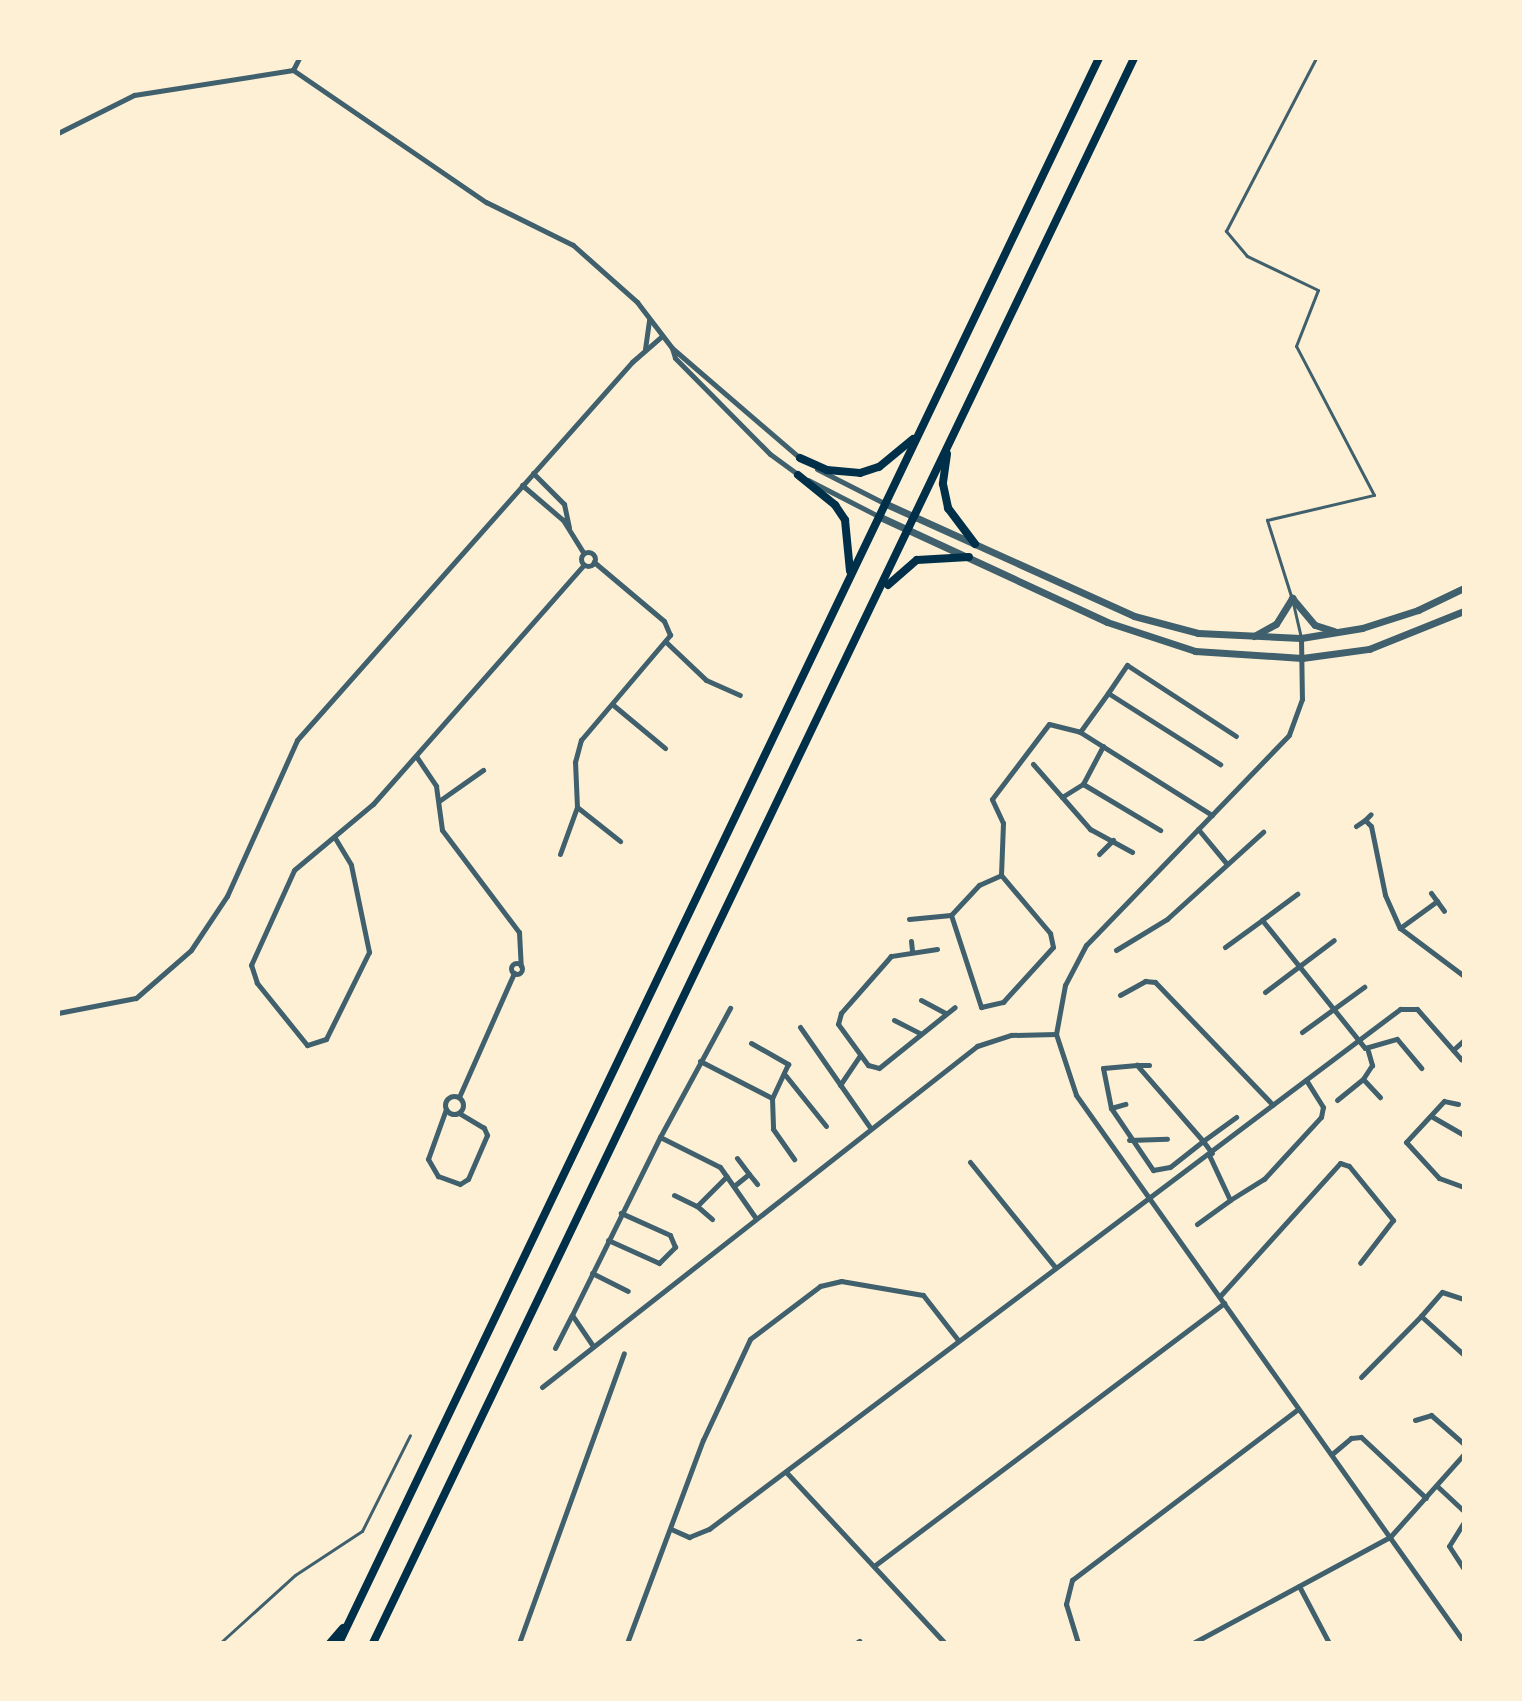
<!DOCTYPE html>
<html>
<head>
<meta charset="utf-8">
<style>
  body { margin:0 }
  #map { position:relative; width:1522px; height:1701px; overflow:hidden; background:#fdf0d5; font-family:Rubik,sans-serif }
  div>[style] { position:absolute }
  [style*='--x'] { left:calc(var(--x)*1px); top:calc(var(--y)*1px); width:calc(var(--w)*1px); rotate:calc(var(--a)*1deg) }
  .service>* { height:3px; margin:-1.5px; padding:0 1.5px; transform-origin:1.5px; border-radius:1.5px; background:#3f606c }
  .minor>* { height:5px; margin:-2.5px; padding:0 2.5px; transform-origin:2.5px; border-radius:2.5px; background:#3f606c }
  .minor>.ring { margin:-2.5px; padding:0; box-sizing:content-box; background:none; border:5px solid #3f606c; border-radius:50% }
  .tertiary>* { height:7px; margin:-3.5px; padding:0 3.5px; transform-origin:3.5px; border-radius:3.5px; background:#3f606c }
  .secondary>* { height:8px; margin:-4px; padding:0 4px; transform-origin:4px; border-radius:4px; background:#003049 }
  span { translate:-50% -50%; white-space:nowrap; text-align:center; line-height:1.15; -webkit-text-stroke:6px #fdf0d5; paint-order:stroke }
  .frame { position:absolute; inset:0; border:60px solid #fdf0d5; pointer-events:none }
</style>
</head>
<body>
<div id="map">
  <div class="service">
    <div style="--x:1291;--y:596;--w:80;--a:-107.5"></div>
    <div style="--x:1267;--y:520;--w:110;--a:-13.2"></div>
    <div style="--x:1374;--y:495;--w:168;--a:-117.6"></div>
    <div style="--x:1296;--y:346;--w:60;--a:-68.6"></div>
    <div style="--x:1318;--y:290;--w:79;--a:-154.4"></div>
    <div style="--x:1247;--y:256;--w:33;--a:-130"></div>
    <div style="--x:1226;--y:231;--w:195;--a:-62.5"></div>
    <div style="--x:1293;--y:603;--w:36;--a:77"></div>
    <div style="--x:220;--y:1643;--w:101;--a:-42.2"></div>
    <div style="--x:295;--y:1575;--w:80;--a:-33.3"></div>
    <div style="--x:362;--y:1531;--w:107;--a:-63.4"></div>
  </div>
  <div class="minor">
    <div style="--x:293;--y:70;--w:13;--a:-63"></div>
    <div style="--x:58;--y:133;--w:85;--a:-26.6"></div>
    <div style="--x:134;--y:95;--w:161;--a:-8.9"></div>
    <div style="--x:293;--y:70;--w:234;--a:34.4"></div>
    <div style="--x:486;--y:202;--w:97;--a:26.3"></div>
    <div style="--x:573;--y:245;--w:86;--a:41.7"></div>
    <div style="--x:637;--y:302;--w:58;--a:52.7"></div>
    <div style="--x:672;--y:348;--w:172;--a:40.7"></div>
    <div style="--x:672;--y:348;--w:10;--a:73"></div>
    <div style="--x:675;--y:358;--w:135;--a:45.3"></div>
    <div style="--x:770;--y:454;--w:36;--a:36"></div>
    <div style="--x:645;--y:349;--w:30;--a:-82"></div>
    <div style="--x:817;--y:469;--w:75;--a:26.9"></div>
    <div style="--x:533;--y:473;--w:44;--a:45"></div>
    <div style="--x:564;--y:504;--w:24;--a:78"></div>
    <div style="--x:808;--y:480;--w:79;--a:27.2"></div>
    <div style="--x:522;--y:485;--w:54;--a:40.5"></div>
    <div style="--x:563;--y:520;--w:39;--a:58"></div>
    <div class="ring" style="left:581px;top:552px;width:9px;height:9px"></div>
    <div style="--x:1301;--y:638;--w:61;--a:89.1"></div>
    <div style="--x:1302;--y:699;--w:38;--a:110"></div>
    <div style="--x:1289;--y:735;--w:292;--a:134"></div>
    <div style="--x:1086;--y:945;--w:45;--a:117.7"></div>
    <div style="--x:1065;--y:985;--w:50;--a:100.4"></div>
    <div style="--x:1056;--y:1034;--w:64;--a:71.8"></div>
    <div style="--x:1076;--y:1095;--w:671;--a:54.65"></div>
    <div style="--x:666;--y:642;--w:55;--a:43.5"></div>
    <div style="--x:706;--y:680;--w:37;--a:24"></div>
    <div style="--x:1108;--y:693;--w:34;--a:-56"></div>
    <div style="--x:1127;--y:665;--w:130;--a:33.1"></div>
    <div style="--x:612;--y:704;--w:69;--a:39.7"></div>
    <div style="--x:1080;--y:732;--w:48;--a:-54.3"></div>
    <div style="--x:1108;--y:693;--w:133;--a:32.4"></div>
    <div style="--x:1103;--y:746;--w:43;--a:117.8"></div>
    <div style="--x:1083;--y:784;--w:90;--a:30.9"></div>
    <div style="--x:416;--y:756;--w:36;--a:56"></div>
    <div style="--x:436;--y:786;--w:44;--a:82.2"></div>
    <div style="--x:442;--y:830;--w:128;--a:53"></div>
    <div style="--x:519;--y:932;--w:34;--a:87"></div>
    <div style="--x:1033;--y:764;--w:44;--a:48.7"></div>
    <div style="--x:1062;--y:797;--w:25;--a:-32"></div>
    <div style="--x:1062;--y:797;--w:43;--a:48.8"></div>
    <div style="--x:1090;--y:829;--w:48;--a:28.7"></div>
    <div style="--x:439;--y:801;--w:54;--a:-35.2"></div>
    <div style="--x:577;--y:807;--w:55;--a:38.3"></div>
    <div style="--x:1365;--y:820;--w:8;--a:-45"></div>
    <div style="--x:1356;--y:826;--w:11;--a:-34"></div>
    <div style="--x:1365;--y:820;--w:8;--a:45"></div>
    <div style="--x:1371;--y:826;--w:70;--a:78.5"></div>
    <div style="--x:1385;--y:895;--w:36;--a:66"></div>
    <div style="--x:1400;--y:928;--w:80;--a:36.9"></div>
    <div style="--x:1198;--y:829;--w:44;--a:50.5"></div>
    <div style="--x:335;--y:838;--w:31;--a:59"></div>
    <div style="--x:351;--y:865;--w:89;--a:78.3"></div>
    <div style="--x:369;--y:952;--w:97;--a:116.3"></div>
    <div style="--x:326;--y:1039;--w:20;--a:162"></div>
    <div style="--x:307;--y:1045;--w:80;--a:-128.9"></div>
    <div style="--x:257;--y:983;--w:19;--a:-108"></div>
    <div style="--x:251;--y:965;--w:104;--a:-65.6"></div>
    <div style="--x:294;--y:870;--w:103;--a:-39.9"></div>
    <div style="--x:373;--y:804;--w:319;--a:-48.6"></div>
    <div style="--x:560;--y:854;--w:50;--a:-70.1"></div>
    <div style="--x:577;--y:807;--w:45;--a:-92.5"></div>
    <div style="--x:575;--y:762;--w:23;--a:-75"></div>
    <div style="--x:581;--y:740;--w:138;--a:-49.7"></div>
    <div style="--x:670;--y:635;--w:15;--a:-113"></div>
    <div style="--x:664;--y:621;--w:92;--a:-139.9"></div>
    <div style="--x:1099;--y:854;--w:20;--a:-45"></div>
    <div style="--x:1431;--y:893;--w:22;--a:54"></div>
    <div style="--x:951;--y:915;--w:97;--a:71.9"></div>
    <div style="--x:981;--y:1007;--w:23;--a:-13"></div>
    <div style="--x:1003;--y:1002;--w:74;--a:-47.7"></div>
    <div style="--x:1053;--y:947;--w:14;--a:-102"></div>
    <div style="--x:1050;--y:933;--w:76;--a:-130.2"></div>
    <div style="--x:1001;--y:875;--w:52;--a:-87.8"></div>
    <div style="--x:1003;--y:823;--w:26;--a:-115"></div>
    <div style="--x:992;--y:799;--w:94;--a:-52.8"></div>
    <div style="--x:1049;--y:724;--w:32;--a:14"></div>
    <div style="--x:1080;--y:732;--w:156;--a:32.2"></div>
    <div style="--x:951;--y:915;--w:41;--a:-47"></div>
    <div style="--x:979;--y:885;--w:24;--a:-24"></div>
    <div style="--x:909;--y:919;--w:42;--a:-5.4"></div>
    <div style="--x:1262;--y:920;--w:44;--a:-36.6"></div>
    <div style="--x:1400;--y:928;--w:46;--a:-36.1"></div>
    <div style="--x:911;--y:941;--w:10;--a:84"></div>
    <div style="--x:1225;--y:947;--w:46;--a:-36.1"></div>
    <div style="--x:1262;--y:920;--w:164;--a:51.2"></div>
    <div style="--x:1365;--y:1048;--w:33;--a:-16"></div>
    <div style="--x:1397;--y:1039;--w:38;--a:50"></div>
    <div style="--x:937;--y:949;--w:47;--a:171.3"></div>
    <div style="--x:891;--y:956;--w:76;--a:131.3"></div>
    <div style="--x:841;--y:1013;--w:11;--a:105"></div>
    <div style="--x:838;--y:1024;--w:51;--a:53.8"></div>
    <div style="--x:868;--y:1065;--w:11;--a:15"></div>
    <div style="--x:879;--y:1068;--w:97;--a:-38.8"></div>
    <div style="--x:1116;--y:950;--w:60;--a:-31.3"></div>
    <div style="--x:1167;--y:919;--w:130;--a:-42.2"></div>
    <div class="ring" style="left:511.5px;top:963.5px;width:6px;height:6px"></div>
    <div style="--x:1265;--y:992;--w:86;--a:-37"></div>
    <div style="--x:1120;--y:995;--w:29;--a:-29"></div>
    <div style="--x:1145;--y:981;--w:10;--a:6"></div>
    <div style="--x:1155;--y:982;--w:170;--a:46.2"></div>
    <div style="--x:921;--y:1000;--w:27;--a:28"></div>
    <div style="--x:58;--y:1013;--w:79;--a:-10.9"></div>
    <div style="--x:136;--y:998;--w:73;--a:-41.1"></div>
    <div style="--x:191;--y:950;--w:65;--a:-56.3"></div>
    <div style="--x:227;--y:896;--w:171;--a:-65.8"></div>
    <div style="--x:297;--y:740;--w:505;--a:-48.45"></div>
    <div style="--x:632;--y:362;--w:38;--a:-41"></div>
    <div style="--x:894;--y:1020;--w:30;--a:27"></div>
    <div style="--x:800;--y:1027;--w:121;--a:55.1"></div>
    <div style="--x:1302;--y:1032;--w:77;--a:-36"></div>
    <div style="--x:751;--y:1043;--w:43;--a:29.6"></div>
    <div style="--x:788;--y:1064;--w:38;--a:115"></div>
    <div style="--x:1453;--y:1050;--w:15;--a:-42"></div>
    <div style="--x:1368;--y:1051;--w:15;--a:74"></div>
    <div style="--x:1372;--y:1065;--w:17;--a:123"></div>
    <div style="--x:1363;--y:1079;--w:25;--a:47"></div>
    <div style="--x:700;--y:1061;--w:81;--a:27.2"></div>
    <div style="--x:772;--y:1098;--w:31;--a:88"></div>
    <div style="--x:773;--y:1129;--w:37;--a:55"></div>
    <div style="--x:1138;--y:1065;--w:11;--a:0"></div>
    <div style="--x:786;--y:1076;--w:64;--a:51.3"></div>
    <div style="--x:840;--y:1085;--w:36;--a:-56"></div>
    <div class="ring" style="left:445px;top:1096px;width:13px;height:13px"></div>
    <div style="--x:459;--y:1097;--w:136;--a:-66.1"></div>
    <div style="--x:1337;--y:1100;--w:33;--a:-39"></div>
    <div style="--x:1458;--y:1104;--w:14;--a:-168"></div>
    <div style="--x:1444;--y:1101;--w:56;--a:132.8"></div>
    <div style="--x:1406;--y:1142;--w:49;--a:47.5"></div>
    <div style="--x:1439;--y:1178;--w:27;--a:20"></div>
    <div style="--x:1111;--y:1108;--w:15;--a:-16"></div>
    <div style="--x:446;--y:1109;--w:53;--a:109.8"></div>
    <div style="--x:428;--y:1159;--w:20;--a:60"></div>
    <div style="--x:438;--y:1176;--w:23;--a:20"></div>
    <div style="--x:460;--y:1184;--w:9;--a:-32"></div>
    <div style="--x:468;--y:1179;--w:48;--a:-66.6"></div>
    <div style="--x:487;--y:1135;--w:8;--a:-113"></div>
    <div style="--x:484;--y:1128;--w:29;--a:-149"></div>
    <div style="--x:1431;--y:1116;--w:38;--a:30"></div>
    <div style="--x:660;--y:1137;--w:147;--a:-61.5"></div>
    <div style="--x:1129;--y:1140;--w:38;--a:-2"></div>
    <div style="--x:1212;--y:1153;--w:15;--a:-127"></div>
    <div style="--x:1203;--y:1141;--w:101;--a:-131"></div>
    <div style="--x:1137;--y:1065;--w:34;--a:175"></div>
    <div style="--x:1103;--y:1068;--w:41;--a:78.7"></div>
    <div style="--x:1111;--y:1108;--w:75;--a:55.9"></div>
    <div style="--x:1153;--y:1170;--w:17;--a:-10"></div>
    <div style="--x:1170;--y:1167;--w:42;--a:-38.2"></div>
    <div style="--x:1203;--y:1141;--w:41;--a:-36"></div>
    <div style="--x:970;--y:1162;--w:135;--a:51"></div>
    <div style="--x:749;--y:1174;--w:13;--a:51"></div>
    <div style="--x:734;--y:1186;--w:19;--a:-39"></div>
    <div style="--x:749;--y:1174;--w:20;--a:-127"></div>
    <div style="--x:674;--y:1195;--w:25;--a:26"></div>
    <div style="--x:697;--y:1206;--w:42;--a:-45"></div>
    <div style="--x:1230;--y:1200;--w:40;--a:-32"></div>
    <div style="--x:1264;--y:1179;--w:84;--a:-47.4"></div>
    <div style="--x:1321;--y:1117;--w:10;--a:-79"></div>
    <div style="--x:1323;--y:1107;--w:32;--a:-122"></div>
    <div style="--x:697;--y:1206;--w:20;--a:41"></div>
    <div style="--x:1197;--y:1224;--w:41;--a:-36"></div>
    <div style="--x:1230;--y:1200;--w:50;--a:-115"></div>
    <div style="--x:608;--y:1240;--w:56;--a:24.3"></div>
    <div style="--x:659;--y:1263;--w:23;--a:-45"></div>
    <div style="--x:675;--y:1247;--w:13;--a:-113"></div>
    <div style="--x:670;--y:1235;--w:54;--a:-155.8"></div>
    <div style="--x:592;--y:1273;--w:40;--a:26.6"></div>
    <div style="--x:1220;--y:1296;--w:179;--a:-47.9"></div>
    <div style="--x:1340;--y:1163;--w:9;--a:18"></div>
    <div style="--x:1349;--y:1166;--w:70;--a:50.8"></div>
    <div style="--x:1393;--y:1220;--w:54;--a:127.5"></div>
    <div style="--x:1421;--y:1316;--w:32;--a:-49"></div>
    <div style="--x:1442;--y:1292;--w:23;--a:18"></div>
    <div style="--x:593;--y:1346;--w:37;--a:-124"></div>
    <div style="--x:572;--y:1315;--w:199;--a:-63.7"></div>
    <div style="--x:660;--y:1137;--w:67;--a:26.6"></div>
    <div style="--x:720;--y:1167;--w:61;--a:55"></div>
    <div style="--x:555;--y:1348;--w:36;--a:-63"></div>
    <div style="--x:1361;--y:1377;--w:86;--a:-45.5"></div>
    <div style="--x:1421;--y:1316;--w:58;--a:42.2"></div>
    <div style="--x:542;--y:1387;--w:553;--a:-38.09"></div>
    <div style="--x:977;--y:1046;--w:36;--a:-18"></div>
    <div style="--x:1011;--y:1035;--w:45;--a:-1.3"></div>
    <div style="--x:1415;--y:1420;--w:17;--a:-17"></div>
    <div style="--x:1431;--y:1415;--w:44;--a:41.3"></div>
    <div style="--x:1332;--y:1454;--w:25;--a:-40"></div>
    <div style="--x:1351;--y:1438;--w:10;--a:-6"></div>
    <div style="--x:1361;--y:1437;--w:89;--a:43.2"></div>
    <div style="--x:786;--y:1472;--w:233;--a:47.1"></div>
    <div style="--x:1437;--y:1486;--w:37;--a:43"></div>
    <div style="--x:1464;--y:1522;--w:28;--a:122"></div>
    <div style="--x:1449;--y:1546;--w:27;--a:57"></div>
    <div style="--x:671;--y:1529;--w:20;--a:24"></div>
    <div style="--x:689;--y:1537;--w:22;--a:-22"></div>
    <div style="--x:709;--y:1529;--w:865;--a:-36.96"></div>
    <div style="--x:1400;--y:1009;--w:17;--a:0"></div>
    <div style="--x:1417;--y:1009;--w:67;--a:48.7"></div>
    <div style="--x:1461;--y:1059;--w:4;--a:-45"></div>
    <div style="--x:874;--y:1566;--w:438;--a:-36.9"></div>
    <div style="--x:1299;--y:1586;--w:64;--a:62.2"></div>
    <div style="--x:519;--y:1643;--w:308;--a:-70.1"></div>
    <div style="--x:627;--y:1643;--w:217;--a:-69.5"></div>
    <div style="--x:703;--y:1440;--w:111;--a:-65"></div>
    <div style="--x:750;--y:1339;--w:88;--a:-37.1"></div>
    <div style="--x:820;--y:1286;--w:22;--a:-13"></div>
    <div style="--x:841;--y:1281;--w:83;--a:9.7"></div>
    <div style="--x:923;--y:1295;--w:57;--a:52.1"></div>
    <div style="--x:856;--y:1643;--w:4;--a:-34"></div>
    <div style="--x:1078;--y:1643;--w:41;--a:-107.1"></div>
    <div style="--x:1066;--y:1604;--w:25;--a:-76"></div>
    <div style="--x:1072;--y:1580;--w:283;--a:-37.1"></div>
    <div style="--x:1193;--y:1643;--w:224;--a:-28.3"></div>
    <div style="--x:1390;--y:1537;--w:111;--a:-48.3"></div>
  </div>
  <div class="tertiary">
    <div style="--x:884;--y:503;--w:274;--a:24.3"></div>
    <div style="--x:1134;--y:616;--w:66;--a:14.9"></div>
    <div style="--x:1198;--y:633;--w:103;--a:2.8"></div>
    <div style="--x:1301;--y:638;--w:62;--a:-9.3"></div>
    <div style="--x:1362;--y:628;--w:59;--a:-17.8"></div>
    <div style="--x:1418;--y:610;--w:51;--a:-25.6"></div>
    <div style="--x:878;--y:516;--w:252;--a:24.8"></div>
    <div style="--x:1107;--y:622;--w:93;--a:18.2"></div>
    <div style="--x:1195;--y:651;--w:107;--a:3.7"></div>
    <div style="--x:1302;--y:658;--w:68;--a:-7.7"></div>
    <div style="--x:1369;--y:649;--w:102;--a:-21.8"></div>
    <div style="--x:1254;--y:636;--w:25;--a:-29"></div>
    <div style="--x:1276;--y:624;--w:31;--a:-58"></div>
    <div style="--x:1292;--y:598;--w:35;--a:50"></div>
    <div style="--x:1315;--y:625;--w:20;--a:18"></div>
  </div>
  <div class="secondary">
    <div style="--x:947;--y:454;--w:30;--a:98"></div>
    <div style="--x:943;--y:484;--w:25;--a:78"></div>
    <div style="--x:948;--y:508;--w:45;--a:53.1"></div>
    <div style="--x:800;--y:458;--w:30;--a:24"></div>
    <div style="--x:827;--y:470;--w:33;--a:5"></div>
    <div style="--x:860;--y:473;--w:20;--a:-18"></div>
    <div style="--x:879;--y:467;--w:44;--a:-39.5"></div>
    <div style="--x:798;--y:475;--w:48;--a:39"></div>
    <div style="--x:835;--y:505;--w:18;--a:56"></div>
    <div style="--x:845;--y:520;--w:51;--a:84.4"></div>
    <div style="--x:888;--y:585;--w:38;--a:-41"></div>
    <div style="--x:917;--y:560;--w:52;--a:-3.3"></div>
    <div style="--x:330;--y:1643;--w:20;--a:-49"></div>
    <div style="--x:339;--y:1643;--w:1758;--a:-64.38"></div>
    <div style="--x:373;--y:1643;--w:1758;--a:-64.35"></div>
  </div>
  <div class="frame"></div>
</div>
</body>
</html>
